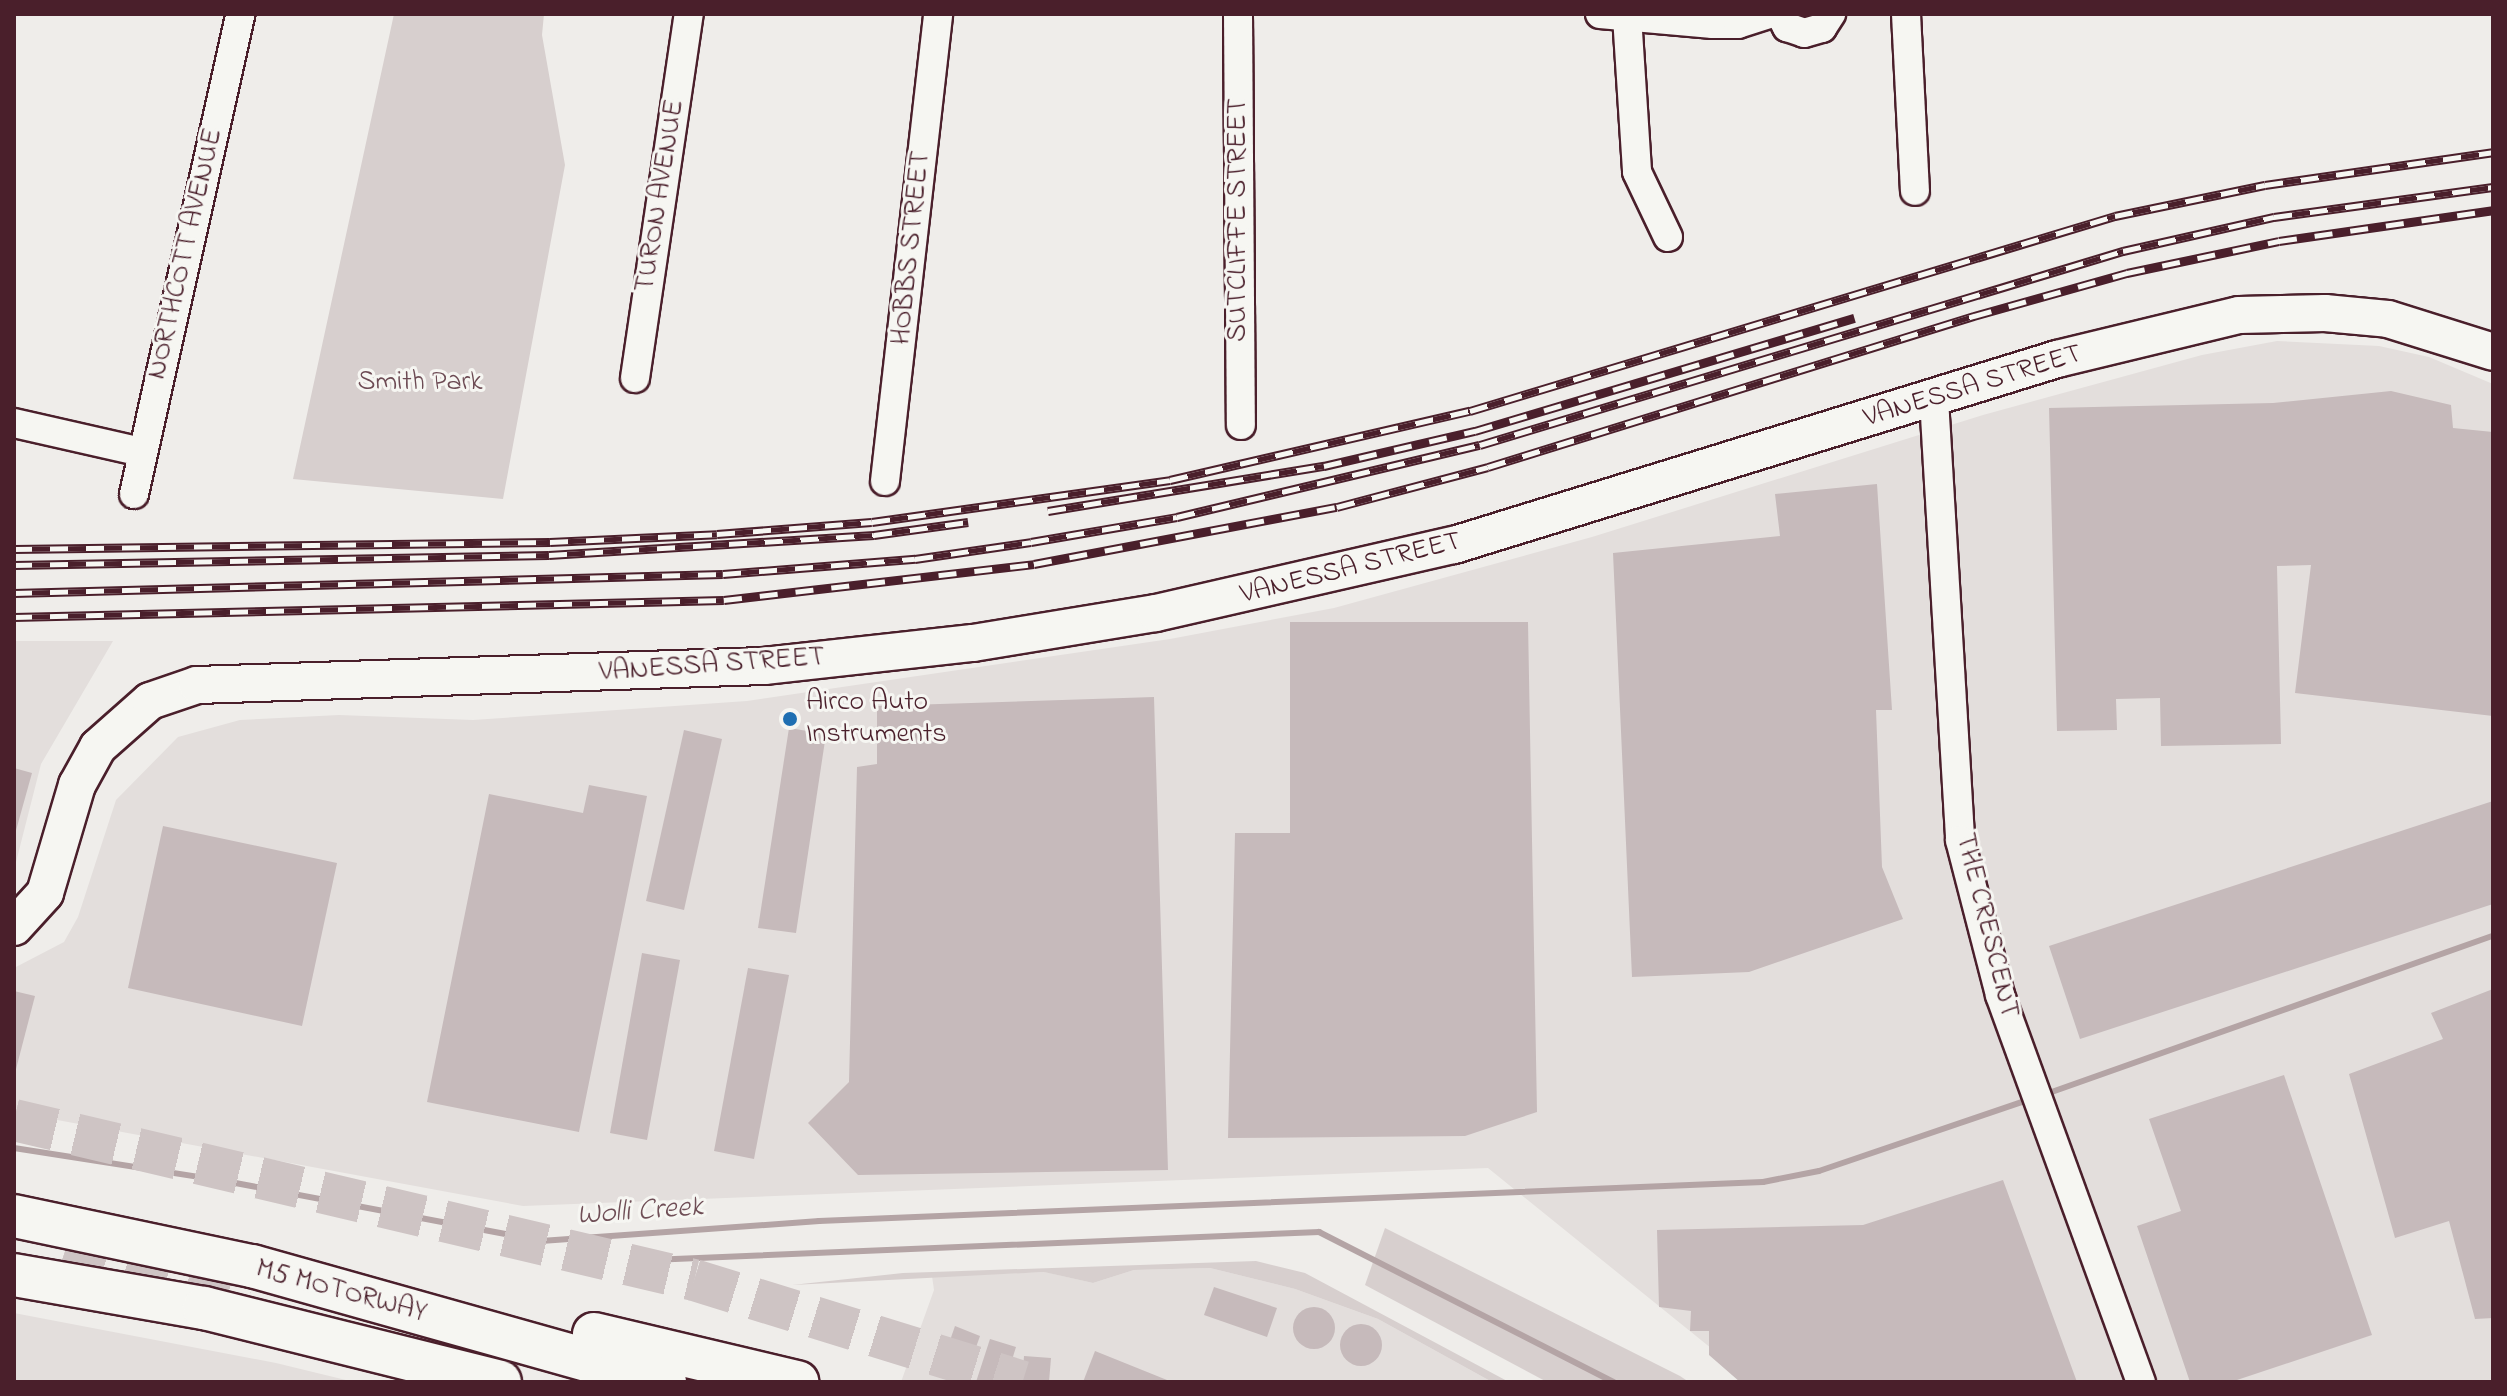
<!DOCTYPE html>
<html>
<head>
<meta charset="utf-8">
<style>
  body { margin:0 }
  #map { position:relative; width:2507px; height:1396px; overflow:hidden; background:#efedea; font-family:"Indie Flower",sans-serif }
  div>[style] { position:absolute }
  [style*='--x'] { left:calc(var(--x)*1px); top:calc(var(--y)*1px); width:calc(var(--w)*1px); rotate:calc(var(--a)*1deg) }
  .built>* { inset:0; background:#e3dedc }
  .green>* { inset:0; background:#d7cfce }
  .stream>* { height:6px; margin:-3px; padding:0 3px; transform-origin:3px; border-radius:3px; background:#b4a4a5 }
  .building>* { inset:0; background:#c6babb }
  .round { border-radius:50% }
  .highway-tunnel>* { height:42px; margin-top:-21px; transform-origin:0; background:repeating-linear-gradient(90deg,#cec4c4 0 42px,transparent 0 63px) }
  .roads { filter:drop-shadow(2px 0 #4a1f2b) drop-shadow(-2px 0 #4a1f2b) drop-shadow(0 2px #4a1f2b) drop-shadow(0 -2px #4a1f2b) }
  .minor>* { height:28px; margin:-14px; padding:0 14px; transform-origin:14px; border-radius:14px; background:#f6f6f2 }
  .major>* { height:36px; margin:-18px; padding:0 18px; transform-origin:18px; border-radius:18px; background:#f6f6f2 }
  .highway>* { height:42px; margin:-21px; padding:0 21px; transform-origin:21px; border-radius:21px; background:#f6f6f2 }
  .rail>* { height:9px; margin-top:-4.5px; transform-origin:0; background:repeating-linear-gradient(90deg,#f6f6f2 0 18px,#4a1f2b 0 36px); box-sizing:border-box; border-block:2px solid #4a1f2b }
  .dots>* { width:22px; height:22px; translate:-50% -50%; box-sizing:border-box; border:4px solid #f6f6f2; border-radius:50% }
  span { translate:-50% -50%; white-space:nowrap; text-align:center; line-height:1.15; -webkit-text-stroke:6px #f6f6f2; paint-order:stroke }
  .street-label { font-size:28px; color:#4a1f2b }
  .park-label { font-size:28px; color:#6d4b54 }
  .poi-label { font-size:28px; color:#4a1f2b }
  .left { translate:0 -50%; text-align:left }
  .water-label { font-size:30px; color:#6f4e56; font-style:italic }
  .frame { position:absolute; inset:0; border:16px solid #4a1f2b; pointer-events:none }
</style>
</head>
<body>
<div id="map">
  <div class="built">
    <div style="clip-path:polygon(2277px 341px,2379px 346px,2429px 357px,2493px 384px,2493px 1382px,1753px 1382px,1488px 1168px,523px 1206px,14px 1112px,14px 968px,64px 942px,78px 917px,116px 800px,178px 737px,240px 720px,339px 715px,473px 720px,747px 701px,1170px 639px,1334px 608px,1592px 537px,1983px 415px,2202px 355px)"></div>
    <div style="clip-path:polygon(14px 641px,113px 641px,41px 764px,14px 870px)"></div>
    <div style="clip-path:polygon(1210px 1268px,1295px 1289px,1378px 1319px,1492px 1382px,901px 1382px,934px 1290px,932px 1276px,1045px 1272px,1093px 1283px,1134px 1270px)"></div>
    <div style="clip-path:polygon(14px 1313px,276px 1363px,354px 1382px,14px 1382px)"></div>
  </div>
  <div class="green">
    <div style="clip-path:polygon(394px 14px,544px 14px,542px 35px,565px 165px,503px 499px,293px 479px)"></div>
    <div style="clip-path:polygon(1385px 1228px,1680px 1376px,1689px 1382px,1547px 1382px,1365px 1285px)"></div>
    <div style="clip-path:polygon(1256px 1261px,1305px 1273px,1509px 1382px,1492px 1382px,1378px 1319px,1295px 1289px,1210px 1268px,1134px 1270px,1093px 1283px,1044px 1272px,792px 1285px,903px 1273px)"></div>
  </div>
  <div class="stream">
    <div style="--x:2046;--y:1094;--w:474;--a:-19.5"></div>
    <div style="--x:14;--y:1148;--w:219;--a:8.9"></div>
    <div style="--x:230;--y:1182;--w:317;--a:10.7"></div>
    <div style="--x:541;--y:1241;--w:279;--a:-4.1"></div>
    <div style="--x:819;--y:1221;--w:945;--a:-2.37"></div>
    <div style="--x:1763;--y:1182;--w:57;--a:-11.1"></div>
    <div style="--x:1819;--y:1171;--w:224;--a:-18.8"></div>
    <div style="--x:651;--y:1260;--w:669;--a:-2.4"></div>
    <div style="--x:1319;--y:1232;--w:331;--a:27"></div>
  </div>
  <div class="building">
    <div style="clip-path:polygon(2391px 391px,2451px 405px,2453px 428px,2493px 432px,2493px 716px,2295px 693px,2311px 565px,2277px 566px,2281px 744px,2161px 746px,2160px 698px,2116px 699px,2117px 730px,2057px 731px,2049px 408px,2273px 403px)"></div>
    <div style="clip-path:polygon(1877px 484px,1892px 710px,1876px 710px,1882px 867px,1903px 919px,1749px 972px,1632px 977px,1613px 553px,1780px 536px,1775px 494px)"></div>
    <div style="clip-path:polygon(1290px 622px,1528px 622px,1537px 1112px,1465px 1136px,1228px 1138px,1235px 833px,1290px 833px)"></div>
    <div style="clip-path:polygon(1154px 697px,1168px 1170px,858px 1175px,808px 1123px,849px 1082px,857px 767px,877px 764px,877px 706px)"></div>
    <div style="clip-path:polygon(789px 728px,826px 734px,796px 933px,758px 928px)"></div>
    <div style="clip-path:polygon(684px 730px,722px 739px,684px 910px,646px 901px)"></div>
    <div style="clip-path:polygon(14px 768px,32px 773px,15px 834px,14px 833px)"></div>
    <div style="clip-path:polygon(589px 785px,647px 796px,579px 1132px,427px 1102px,489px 794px,583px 813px)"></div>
    <div style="clip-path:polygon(2493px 801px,2493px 904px,2080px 1039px,2049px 946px)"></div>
    <div style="clip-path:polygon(163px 826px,337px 863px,302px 1026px,128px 988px)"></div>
    <div style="clip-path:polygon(642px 953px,680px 960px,647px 1140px,610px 1133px)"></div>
    <div style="clip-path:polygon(748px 968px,789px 975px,754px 1159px,714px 1151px)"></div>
    <div style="clip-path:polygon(2493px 989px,2493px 1318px,2475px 1319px,2449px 1221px,2395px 1238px,2349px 1074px,2443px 1039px,2431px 1013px)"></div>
    <div style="clip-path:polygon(14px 991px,35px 996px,15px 1073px,14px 1072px)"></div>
    <div style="clip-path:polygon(2284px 1075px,2372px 1335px,2231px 1382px,2190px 1382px,2137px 1226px,2181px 1211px,2149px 1119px)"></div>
    <div style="clip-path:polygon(2003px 1180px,2077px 1382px,1740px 1382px,1709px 1355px,1709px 1331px,1690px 1331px,1691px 1311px,1659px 1307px,1657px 1230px,1863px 1225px)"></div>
    <div style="clip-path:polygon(1214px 1287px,1277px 1308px,1267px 1337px,1204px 1315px)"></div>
    <div class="round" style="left:1293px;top:1307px;width:42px;height:42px"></div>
    <div class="round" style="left:1340px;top:1324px;width:42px;height:42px"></div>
    <div style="clip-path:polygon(955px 1326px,980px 1336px,964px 1381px,939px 1372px)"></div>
    <div style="clip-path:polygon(990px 1339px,1016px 1347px,1005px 1382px,976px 1382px)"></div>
    <div style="clip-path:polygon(1095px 1351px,1172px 1382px,1083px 1382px)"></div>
    <div style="clip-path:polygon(1024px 1356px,1051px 1358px,1049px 1382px,1022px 1382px)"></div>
  </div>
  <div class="highway-tunnel">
    <div style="--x:14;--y:1120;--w:699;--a:13.24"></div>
    <div style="--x:694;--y:1280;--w:344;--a:17.2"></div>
    <div style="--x:68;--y:1242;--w:189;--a:18.8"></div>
  </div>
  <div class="roads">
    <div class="minor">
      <div style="--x:1238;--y:14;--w:411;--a:89.6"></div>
      <div style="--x:1600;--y:14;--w:113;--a:5.1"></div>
      <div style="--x:1713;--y:24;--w:25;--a:0"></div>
      <div style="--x:1738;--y:24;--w:32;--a:-18"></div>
      <div style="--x:1780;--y:14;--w:15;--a:62"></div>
      <div style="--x:1787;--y:27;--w:18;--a:19"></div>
      <div style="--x:1804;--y:33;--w:19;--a:-16"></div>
      <div style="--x:1822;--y:28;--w:17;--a:-57"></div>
      <div style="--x:1906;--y:14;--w:177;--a:87.1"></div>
      <div style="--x:1627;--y:16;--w:156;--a:86.3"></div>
      <div style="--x:1637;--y:172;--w:72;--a:64.5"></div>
      <div style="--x:635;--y:378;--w:368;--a:-81.6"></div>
      <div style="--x:1934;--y:399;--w:442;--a:86.6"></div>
      <div style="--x:1960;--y:840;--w:160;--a:75.5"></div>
      <div style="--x:2000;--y:995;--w:412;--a:70"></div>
      <div style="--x:14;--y:423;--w:131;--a:12.8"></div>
      <div style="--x:885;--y:481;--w:470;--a:-83.5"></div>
      <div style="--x:134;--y:494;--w:492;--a:-77.5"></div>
    </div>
    <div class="major">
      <div style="--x:14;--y:927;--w:46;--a:-47.6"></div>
      <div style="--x:45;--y:893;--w:113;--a:-73.5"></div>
      <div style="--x:77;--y:785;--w:43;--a:-61.1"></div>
      <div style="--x:98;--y:747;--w:69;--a:-41.5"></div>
      <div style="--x:150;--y:701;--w:50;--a:-18.8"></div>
      <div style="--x:197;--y:685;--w:567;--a:-1.92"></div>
      <div style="--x:764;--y:666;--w:210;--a:-6.3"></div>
      <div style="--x:973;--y:643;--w:185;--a:-9.3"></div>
      <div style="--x:1156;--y:613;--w:306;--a:-12.9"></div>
      <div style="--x:1454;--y:545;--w:631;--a:-17.14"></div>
      <div style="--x:2057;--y:359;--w:187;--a:-13.6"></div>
      <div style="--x:2239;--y:315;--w:86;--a:-1.3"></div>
      <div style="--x:2325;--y:313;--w:63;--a:5.4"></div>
      <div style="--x:2388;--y:319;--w:110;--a:17.4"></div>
    </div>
    <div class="highway">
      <div style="--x:14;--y:1216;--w:243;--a:11.9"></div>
      <div style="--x:252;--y:1266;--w:429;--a:15.7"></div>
      <div style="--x:14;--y:1275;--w:193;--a:9.9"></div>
      <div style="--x:204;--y:1308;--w:305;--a:14"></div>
      <div style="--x:594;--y:1334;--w:209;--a:13.3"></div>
    </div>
  </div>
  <div class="rail">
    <div style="--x:1048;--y:511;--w:280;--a:-9.3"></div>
    <div style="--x:1324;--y:466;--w:155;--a:-13.1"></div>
    <div style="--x:1475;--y:431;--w:396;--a:-16.6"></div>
    <div style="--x:14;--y:549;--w:536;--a:-0.75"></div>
    <div style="--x:550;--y:542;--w:167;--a:-2.7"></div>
    <div style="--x:717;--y:534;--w:155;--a:-4.4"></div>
    <div style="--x:872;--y:522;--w:301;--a:-8"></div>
    <div style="--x:1170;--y:480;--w:308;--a:-13"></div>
    <div style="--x:1470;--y:411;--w:674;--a:-16.82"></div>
    <div style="--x:2115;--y:216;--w:153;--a:-11.7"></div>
    <div style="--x:2265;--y:185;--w:230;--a:-8.2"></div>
    <div style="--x:14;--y:565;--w:535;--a:-1.07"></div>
    <div style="--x:549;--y:555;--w:326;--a:-3.5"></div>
    <div style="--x:874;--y:535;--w:95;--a:-7.9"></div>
    <div style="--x:14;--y:593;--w:709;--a:-1.54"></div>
    <div style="--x:723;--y:574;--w:193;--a:-4.5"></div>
    <div style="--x:915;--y:559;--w:117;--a:-8.3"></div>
    <div style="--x:1031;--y:542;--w:148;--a:-9.7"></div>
    <div style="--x:1177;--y:517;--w:311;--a:-13.4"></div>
    <div style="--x:1480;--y:445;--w:672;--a:-16.79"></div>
    <div style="--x:2123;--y:251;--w:155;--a:-12.7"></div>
    <div style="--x:2274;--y:217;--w:221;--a:-7.8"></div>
    <div style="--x:14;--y:617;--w:710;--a:-1.37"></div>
    <div style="--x:724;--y:600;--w:312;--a:-6.6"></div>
    <div style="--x:1034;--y:564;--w:308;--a:-10.7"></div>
    <div style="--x:1337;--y:507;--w:156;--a:-14.8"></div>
    <div style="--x:1488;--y:467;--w:509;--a:-17.26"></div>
    <div style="--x:1974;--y:316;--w:159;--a:-15.7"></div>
    <div style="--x:2127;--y:273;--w:155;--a:-11.9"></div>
    <div style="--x:2279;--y:241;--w:216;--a:-8.2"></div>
  </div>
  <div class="dots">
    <div style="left:790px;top:719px;background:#1f6fb2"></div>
  </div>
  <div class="street-label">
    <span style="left:661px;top:196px;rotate:-81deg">TURON AVENUE</span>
    <span style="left:1239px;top:220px;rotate:-90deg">SUTCLIFFE STREET</span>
    <span style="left:912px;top:248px;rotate:-84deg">HOBBS STREET</span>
    <span style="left:186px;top:254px;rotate:-77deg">NORTHCOTT AVENUE</span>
    <span style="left:1973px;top:387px;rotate:-17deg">VANESSA STREET</span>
    <span style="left:1351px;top:569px;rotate:-14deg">VANESSA STREET</span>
    <span style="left:712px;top:666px;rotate:-4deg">VANESSA STREET</span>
    <span style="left:1986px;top:926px;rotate:76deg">THE CRESCENT</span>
    <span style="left:341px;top:1292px;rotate:15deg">M5 MOTORWAY</span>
  </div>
  <div class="park-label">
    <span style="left:420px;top:383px">Smith Park</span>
  </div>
  <div class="poi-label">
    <span class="left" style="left:806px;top:719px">Airco Auto<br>Instruments</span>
  </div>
  <div class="water-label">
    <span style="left:640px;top:1212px;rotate:-4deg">Wolli Creek</span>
  </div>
  <div class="frame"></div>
</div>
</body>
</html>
